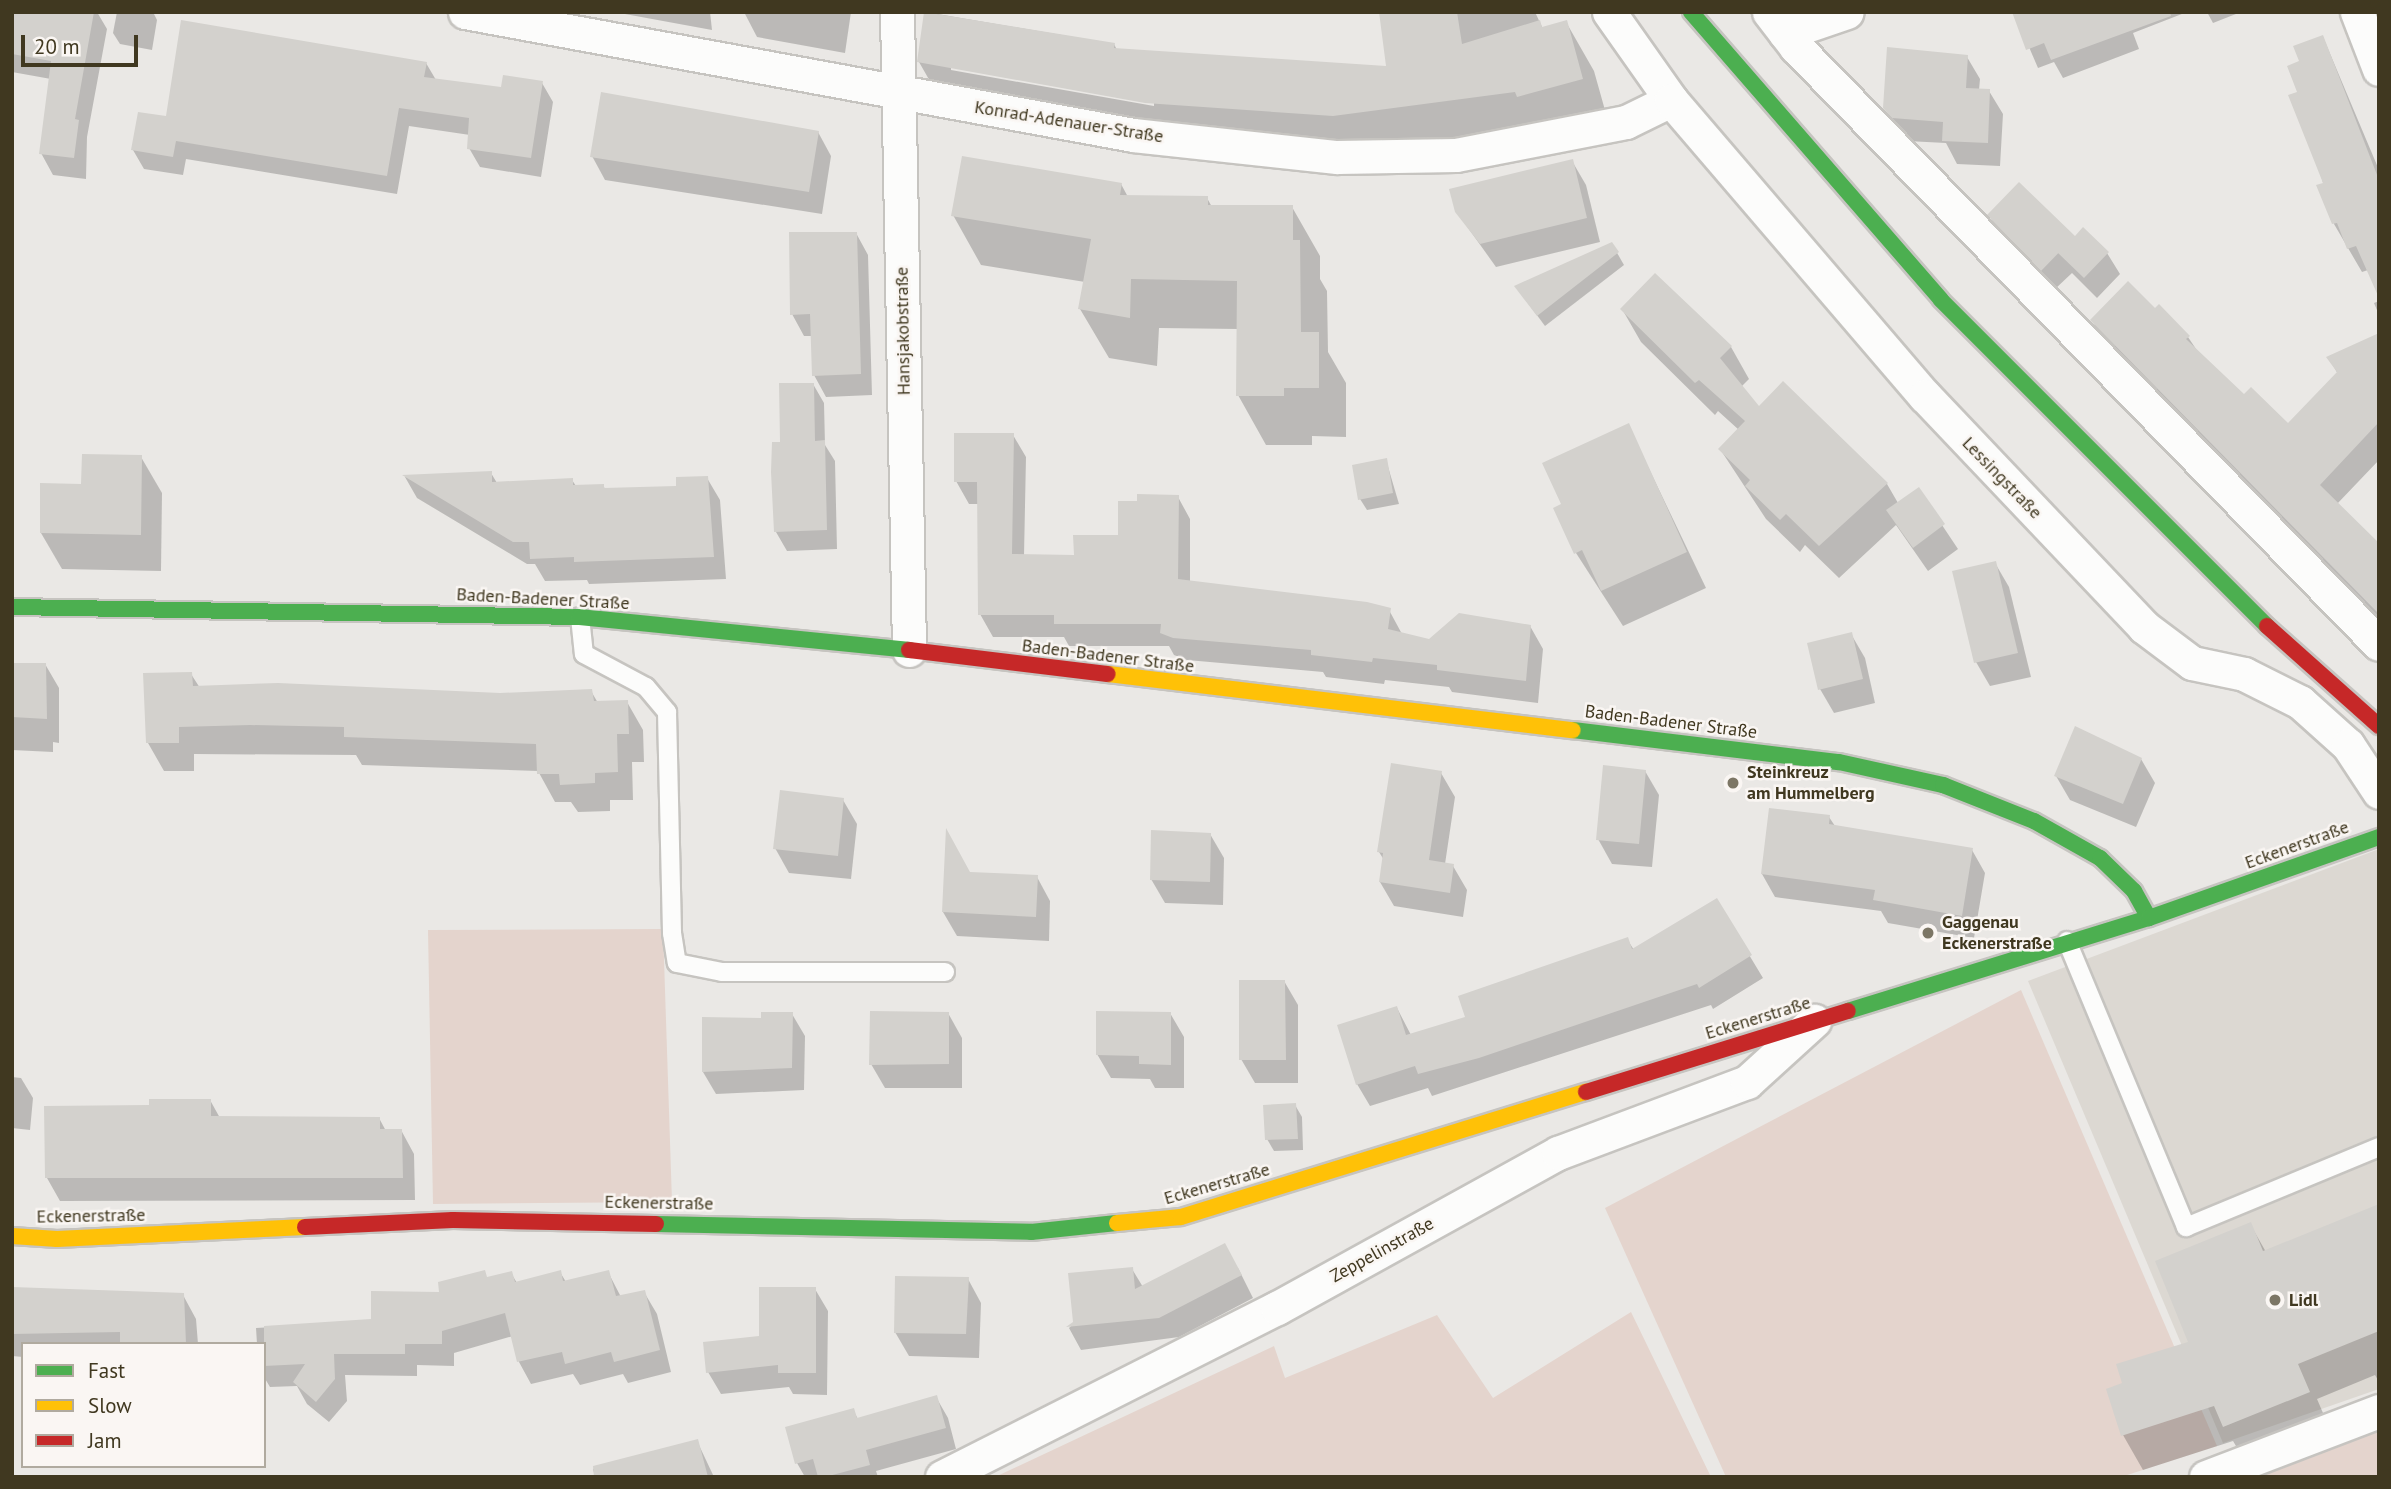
<!DOCTYPE html>
<html>
<head>
<meta charset="utf-8">
<style>
  body { margin:0 }
  #map { position:relative; width:2391px; height:1489px; overflow:hidden; background:#eae8e5; font-family:"PT Sans",sans-serif }
  div>[style] { position:absolute }
  [style*='--x'] { left:calc(var(--x)*1px); top:calc(var(--y)*1px); width:calc(var(--w)*1px); rotate:calc(var(--a)*1deg) }
  .built>* { inset:0; background:#dcd8d2 }
  .green>* { inset:0; background:#e4d4cd }
  .shadow>* { inset:0; background:#0003 }
  .building>* { inset:0; background:#d3d1cd }
  .roads { filter:drop-shadow(2px 0 #c6c4c0) drop-shadow(-2px 0 #c6c4c0) drop-shadow(0 2px #c6c4c0) drop-shadow(0 -2px #c6c4c0) }
  .lane>* { height:18px; margin:-9px; padding:0 9px; transform-origin:9px; border-radius:9px; background:#fcfcfb }
  .street>* { height:33px; margin:-16.5px; padding:0 16.5px; transform-origin:16.5px; border-radius:16.5px; background:#fcfcfb }
  .fast>* { height:16px; margin:-8px; padding:0 8px; transform-origin:8px; border-radius:8px; background:#4caf50 }
  .slow>* { height:16px; margin:-8px; padding:0 8px; transform-origin:8px; border-radius:8px; background:#ffc107 }
  .jam>* { height:16px; margin:-8px; padding:0 8px; transform-origin:8px; border-radius:8px; background:#c62828 }
  .dots>* { width:19px; height:19px; translate:-50% -50%; box-sizing:border-box; border:4px solid #faf6f3; border-radius:50% }
  span { translate:-50% -50%; white-space:nowrap; text-align:center; line-height:1.15; -webkit-text-stroke:5px #faf6f3; paint-order:stroke }
  .street-label { font-size:18px; color:#403820 }
  .poi-label { font-size:18px; color:#403820; font-weight:700 }
  .left { translate:0 -50%; text-align:left }
  .frame { position:absolute; inset:0; border:14px solid #403820; pointer-events:none }
  .legend { position:absolute; left:21px; top:1342px; width:245px; height:126px; box-sizing:border-box; background:#faf6f3; border:2px solid #b0aa9f; margin:0; padding:9px 12px; list-style:none; font-size:21px; color:#403820 }
  .legend li { display:flex; align-items:center; gap:14px; height:35px }
  .legend b { width:35px; border:2px solid #b0aa9f }
  .scale { position:absolute; left:21px; top:35px; width:117px; height:32px; box-sizing:border-box; border:4px solid #403820; border-top:0; padding-left:9px; font-size:21px; line-height:24px; white-space:nowrap; color:#403820; -webkit-text-stroke:5px #faf6f3; paint-order:stroke }
</style>
</head>
<body>
<div id="map">
  <div class="built">
    <div style="clip-path:polygon(2379px 849px,2379px 1389px,2223px 1443px,2028px 981px)"></div>
  </div>
  <div class="green">
    <div style="clip-path:polygon(663px 929px,672px 1202px,433px 1204px,428px 930px)"></div>
    <div style="clip-path:polygon(2021px 990px,2217px 1446px,2121px 1477px,1726px 1477px,1605px 1208px)"></div>
    <div style="clip-path:polygon(1631px 1312px,1711px 1477px,995px 1477px,1274px 1346px,1285px 1378px,1437px 1315px,1493px 1398px)"></div>
    <div style="clip-path:polygon(2379px 1427px,2379px 1477px,2240px 1477px)"></div>
  </div>
  <div class="shadow">
    <div style="clip-path:polygon(12px 12px,97px 12px,107px 29px,87px 137px,86px 179px,53px 175px,41px 153px,51px 79px,12px 72px)"></div>
    <div style="clip-path:polygon(117px 12px,153px 12px,157px 20px,152px 50px,120px 44px,113px 33px)"></div>
    <div style="clip-path:polygon(614px 12px,710px 12px,712px 30px)"></div>
    <div style="clip-path:polygon(744px 12px,851px 12px,845px 53px,757px 37px)"></div>
    <div style="clip-path:polygon(evenodd,926px 12px,1114px 44px,1117px 50px,1388px 68px,1381px 12px,1535px 12px,1543px 29px,1566px 22px,1594px 71px,1610px 128px,1362px 164px,947px 111px,919px 62px,926px 12px,951px 66px,1154px 102px,1154px 106px,951px 70px,951px 66px)"></div>
    <div style="clip-path:polygon(2014px 12px,2187px 12px,2133px 33px,2139px 49px,2063px 78px,2054px 62px,2038px 68px)"></div>
    <div style="clip-path:polygon(2207px 12px,2241px 12px,2213px 23px)"></div>
    <div style="clip-path:polygon(2323px 37px,2379px 170px,2379px 293px,2368px 270px,2362px 272px,2334px 224px,2299px 93px,2302px 62px)"></div>
    <div style="clip-path:polygon(1967px 57px,1980px 79px,1979px 90px,1989px 91px,2003px 114px,2000px 166px,1957px 164px,1946px 143px,1907px 141px,1885px 108px)"></div>
    <div style="clip-path:polygon(426px 63px,436px 80px,502px 89px,542px 83px,553px 102px,541px 177px,480px 167px,469px 148px,470px 135px,409px 126px,397px 194px,186px 159px,183px 175px,144px 169px,133px 150px,167px 118px)"></div>
    <div style="clip-path:polygon(818px 132px,831px 156px,822px 214px,605px 180px,592px 156px)"></div>
    <div style="clip-path:polygon(1572px 161px,1586px 185px,1600px 242px,1496px 267px,1456px 211px)"></div>
    <div style="clip-path:polygon(1121px 184px,1128px 197px,1207px 198px,1212px 207px,1292px 207px,1320px 256px,1320px 279px,1327px 291px,1328px 352px,1346px 383px,1346px 437px,1312px 436px,1312px 445px,1266px 445px,1238px 395px,1238px 329px,1159px 328px,1157px 366px,1109px 358px,1080px 309px,1085px 282px,981px 265px,953px 215px)"></div>
    <div style="clip-path:polygon(1989px 215px,2075px 238px,2107px 253px,2120px 274px,2097px 298px,2072px 273px,2054px 290px,2001px 236px)"></div>
    <div style="clip-path:polygon(856px 233px,868px 255px,872px 395px,826px 397px,814px 375px,812px 336px,804px 336px,792px 314px)"></div>
    <div style="clip-path:polygon(1612px 244px,1624px 265px,1545px 326px,1516px 287px)"></div>
    <div style="clip-path:polygon(2379px 301px,2379px 315px,2374px 303px)"></div>
    <div style="clip-path:polygon(1622px 309px,1731px 347px,1749px 379px,1741px 387px,1759px 408px,1783px 383px,1887px 484px,1898px 503px,1918px 489px,1958px 549px,1928px 571px,1896px 525px,1839px 578px,1805px 545px,1800px 552px,1766px 519px,1720px 449px,1739px 430px,1718px 411px,1715px 415px,1641px 342px)"></div>
    <div style="clip-path:polygon(2155px 310px,2188px 337px,2198px 352px,2244px 396px,2288px 425px,2338px 374px,2328px 357px,2379px 335px,2379px 460px,2337px 504px,2379px 545px,2379px 622px,2105px 344px,2092px 320px)"></div>
    <div style="clip-path:polygon(813px 384px,824px 403px,825px 445px,835px 461px,837px 549px,787px 551px,776px 532px,782px 443px)"></div>
    <div style="clip-path:polygon(1628px 425px,1706px 588px,1623px 626px,1576px 553px,1563px 505px)"></div>
    <div style="clip-path:polygon(1013px 435px,1026px 457px,1024px 556px,1075px 556px,1120px 536px,1178px 497px,1190px 519px,1190px 583px,1389px 610px,1402px 634px,1430px 641px,1530px 626px,1543px 649px,1538px 703px,1452px 692px,1449px 687px,1385px 680px,1384px 684px,1326px 677px,1323px 672px,1187px 660px,1174px 655px,1169px 646px,1069px 646px,1064px 637px,993px 637px,980px 614px,979px 504px,969px 504px,956px 481px)"></div>
    <div style="clip-path:polygon(141px 457px,162px 493px,161px 571px,62px 569px,41px 533px,83px 486px)"></div>
    <div style="clip-path:polygon(1386px 460px,1399px 504px,1367px 510px,1360px 499px)"></div>
    <div style="clip-path:polygon(491px 473px,497px 483px,572px 480px,576px 486px,603px 485px,605px 489px,678px 487px,707px 478px,720px 500px,726px 579px,589px 584px,587px 580px,545px 581px,535px 564px,527px 564px,417px 498px,405px 477px)"></div>
    <div style="clip-path:polygon(1995px 563px,2009px 587px,2031px 677px,1990px 686px,1976px 662px)"></div>
    <div style="clip-path:polygon(1851px 634px,1865px 658px,1875px 703px,1834px 713px,1820px 689px)"></div>
    <div style="clip-path:polygon(12px 664px,45px 664px,59px 688px,59px 743px,53px 742px,53px 752px,12px 750px)"></div>
    <div style="clip-path:polygon(191px 674px,200px 688px,500px 695px,591px 691px,598px 703px,627px 702px,643px 730px,644px 762px,632px 762px,633px 800px,610px 800px,610px 811px,578px 812px,571px 802px,555px 802px,538px 771px,362px 765px,356px 755px,194px 754px,194px 771px,164px 771px,148px 743px)"></div>
    <div style="clip-path:polygon(2141px 759px,2155px 783px,2136px 827px,2070px 800px,2056px 776px)"></div>
    <div style="clip-path:polygon(1645px 771px,1659px 795px,1652px 867px,1612px 864px,1598px 839px)"></div>
    <div style="clip-path:polygon(1441px 773px,1455px 797px,1445px 864px,1453px 866px,1467px 890px,1463px 917px,1394px 906px,1380px 882px,1384px 860px,1379px 852px)"></div>
    <div style="clip-path:polygon(843px 800px,857px 824px,851px 879px,789px 873px,775px 848px)"></div>
    <div style="clip-path:polygon(1829px 817px,1835px 826px,1972px 850px,1985px 873px,1974px 938px,1888px 923px,1881px 911px,1775px 897px,1762px 874px)"></div>
    <div style="clip-path:polygon(1210px 834px,1224px 858px,1223px 905px,1165px 903px,1151px 879px)"></div>
    <div style="clip-path:polygon(970px 874px,1037px 877px,1050px 901px,1049px 941px,957px 936px,943px 912px)"></div>
    <div style="clip-path:polygon(1716px 900px,1763px 978px,1713px 1009px,1711px 1005px,1432px 1096px,1428px 1088px,1370px 1106px,1357px 1084px,1397px 1008px,1411px 1035px,1467px 1018px,1627px 939px,1634px 950px)"></div>
    <div style="clip-path:polygon(1284px 981px,1298px 1005px,1298px 1083px,1255px 1083px,1241px 1059px)"></div>
    <div style="clip-path:polygon(948px 1013px,962px 1038px,962px 1088px,885px 1088px,871px 1064px)"></div>
    <div style="clip-path:polygon(1170px 1013px,1184px 1037px,1184px 1088px,1155px 1088px,1150px 1079px,1111px 1078px,1097px 1054px)"></div>
    <div style="clip-path:polygon(792px 1014px,805px 1036px,804px 1090px,716px 1094px,703px 1072px,763px 1020px)"></div>
    <div style="clip-path:polygon(12px 1077px,21px 1078px,33px 1098px,30px 1130px,12px 1128px)"></div>
    <div style="clip-path:polygon(210px 1100px,220px 1118px,379px 1118px,386px 1131px,401px 1130px,414px 1154px,415px 1200px,60px 1201px,47px 1178px,151px 1106px)"></div>
    <div style="clip-path:polygon(1295px 1105px,1302px 1117px,1303px 1150px,1274px 1151px,1267px 1139px)"></div>
    <div style="clip-path:polygon(2379px 1206px,2379px 1382px,2375px 1375px,2317px 1399px,2329px 1427px,2245px 1461px,2233px 1441px,2143px 1470px,2123px 1435px,2124px 1385px,2190px 1343px,2250px 1224px,2266px 1252px)"></div>
    <div style="clip-path:polygon(1238px 1268px,1253px 1298px,1179px 1337px,1081px 1350px,1069px 1328px,1132px 1269px,1143px 1287px)"></div>
    <div style="clip-path:polygon(560px 1272px,566px 1282px,608px 1272px,621px 1297px,644px 1292px,657px 1314px,671px 1372px,628px 1383px,623px 1374px,580px 1385px,573px 1374px,531px 1384px,519px 1362px,513px 1336px,454px 1353px,454px 1366px,417px 1365px,417px 1376px,345px 1375px,347px 1401px,329px 1422px,307px 1404px,297px 1386px,270px 1387px,264px 1377px,264px 1344px,257px 1344px,256px 1328px,373px 1321px,488px 1279px,511px 1273px,517px 1283px)"></div>
    <div style="clip-path:polygon(968px 1279px,981px 1303px,979px 1358px,909px 1356px,895px 1332px)"></div>
    <div style="clip-path:polygon(815px 1289px,828px 1311px,827px 1395px,793px 1394px,789px 1387px,721px 1394px,708px 1372px,761px 1338px)"></div>
    <div style="clip-path:polygon(12px 1290px,183px 1295px,196px 1319px,198px 1344px,23px 1344px,23px 1357px,12px 1356px)"></div>
    <div style="clip-path:polygon(936px 1397px,948px 1418px,956px 1449px,876px 1471px,878px 1477px,805px 1477px,797px 1463px,853px 1410px,858px 1419px)"></div>
    <div style="clip-path:polygon(697px 1441px,714px 1477px,595px 1477px,593px 1469px)"></div>
  </div>
  <div class="building">
    <div style="clip-path:polygon(12px 12px,94px 12px,75px 119px,79px 120px,74px 158px,39px 154px,51px 61px,12px 54px)"></div>
    <div style="clip-path:polygon(924px 12px,1115px 43px,1114px 48px,1386px 66px,1379px 12px,1457px 12px,1462px 44px,1540px 20px,1542px 27px,1567px 20px,1583px 79px,1517px 97px,1515px 92px,1333px 116px,1145px 103px,917px 62px)"></div>
    <div style="clip-path:polygon(2012px 12px,2170px 12px,2171px 16px,2051px 60px,2044px 43px,2026px 50px)"></div>
    <div style="clip-path:polygon(181px 20px,427px 62px,424px 77px,501px 87px,503px 75px,543px 81px,531px 158px,467px 149px,469px 118px,399px 108px,387px 176px,176px 141px,173px 157px,131px 150px,138px 112px,166px 116px)"></div>
    <div style="clip-path:polygon(2323px 35px,2379px 180px,2379px 298px,2356px 246px,2347px 249px,2337px 223px,2332px 224px,2316px 185px,2323px 183px,2288px 95px,2297px 92px,2287px 66px,2299px 61px,2293px 46px)"></div>
    <div style="clip-path:polygon(1887px 47px,1968px 55px,1966px 88px,1990px 89px,1988px 143px,1942px 141px,1943px 122px,1892px 118px,1883px 108px)"></div>
    <div style="clip-path:polygon(601px 92px,819px 131px,809px 192px,590px 157px)"></div>
    <div style="clip-path:polygon(962px 156px,1122px 183px,1120px 195px,1208px 196px,1208px 205px,1293px 205px,1293px 240px,1300px 240px,1301px 332px,1319px 332px,1319px 388px,1284px 388px,1284px 396px,1236px 396px,1237px 281px,1131px 279px,1130px 318px,1078px 309px,1091px 239px,951px 216px)"></div>
    <div style="clip-path:polygon(1573px 159px,1587px 218px,1480px 244px,1455px 212px,1449px 189px)"></div>
    <div style="clip-path:polygon(2019px 182px,2075px 236px,2083px 227px,2109px 252px,2084px 278px,2058px 253px,2071px 240px,2041px 271px,1987px 215px)"></div>
    <div style="clip-path:polygon(789px 232px,857px 232px,861px 374px,812px 376px,810px 314px,790px 315px)"></div>
    <div style="clip-path:polygon(1612px 242px,1619px 252px,1537px 316px,1514px 286px)"></div>
    <div style="clip-path:polygon(1655px 273px,1732px 346px,1720px 358px,1759px 406px,1783px 381px,1888px 483px,1819px 546px,1786px 514px,1780px 520px,1745px 486px,1750px 480px,1718px 449px,1745px 421px,1699px 380px,1695px 383px,1620px 309px)"></div>
    <div style="clip-path:polygon(2128px 281px,2155px 308px,2159px 304px,2190px 336px,2186px 339px,2244px 394px,2251px 387px,2288px 423px,2337px 372px,2326px 357px,2379px 333px,2379px 422px,2320px 485px,2379px 543px,2379px 614px,2090px 320px)"></div>
    <div style="clip-path:polygon(779px 383px,814px 383px,815px 441px,825px 440px,827px 530px,774px 532px,771px 472px,772px 442px,780px 442px)"></div>
    <div style="clip-path:polygon(1629px 423px,1687px 552px,1601px 591px,1582px 550px,1574px 554px,1553px 508px,1561px 504px,1542px 463px)"></div>
    <div style="clip-path:polygon(954px 433px,1014px 433px,1012px 554px,1074px 555px,1073px 535px,1118px 535px,1118px 501px,1137px 501px,1137px 494px,1179px 495px,1178px 579px,1367px 602px,1391px 608px,1388px 629px,1429px 639px,1459px 613px,1531px 625px,1526px 681px,1437px 670px,1437px 665px,1373px 658px,1372px 662px,1311px 655px,1311px 650px,1173px 638px,1160px 633px,1161px 624px,1054px 624px,1054px 615px,978px 615px,977px 482px,954px 482px)"></div>
    <div style="clip-path:polygon(82px 454px,142px 455px,141px 535px,40px 533px,40px 483px,81px 484px)"></div>
    <div style="clip-path:polygon(1387px 458px,1393px 493px,1358px 500px,1352px 465px)"></div>
    <div style="clip-path:polygon(492px 471px,492px 482px,573px 478px,573px 485px,604px 484px,604px 488px,676px 486px,676px 477px,708px 476px,714px 557px,574px 562px,574px 557px,530px 559px,529px 542px,513px 542px,402px 475px)"></div>
    <div style="clip-path:polygon(1919px 487px,1945px 524px,1913px 548px,1886px 510px)"></div>
    <div style="clip-path:polygon(1996px 561px,2018px 653px,1974px 663px,1952px 571px)"></div>
    <div style="clip-path:polygon(1852px 632px,1863px 679px,1818px 690px,1807px 643px)"></div>
    <div style="clip-path:polygon(12px 663px,46px 663px,47px 719px,12px 717px)"></div>
    <div style="clip-path:polygon(192px 672px,193px 686px,278px 683px,500px 693px,592px 689px,594px 701px,628px 700px,629px 734px,617px 734px,618px 772px,595px 773px,595px 783px,560px 785px,559px 774px,537px 774px,536px 744px,344px 737px,344px 727px,250px 725px,179px 727px,179px 743px,146px 743px,143px 673px)"></div>
    <div style="clip-path:polygon(2075px 726px,2142px 758px,2123px 804px,2054px 776px)"></div>
    <div style="clip-path:polygon(1391px 763px,1442px 771px,1429px 860px,1454px 864px,1450px 893px,1379px 882px,1383px 853px,1377px 852px)"></div>
    <div style="clip-path:polygon(1603px 765px,1646px 770px,1639px 844px,1596px 840px)"></div>
    <div style="clip-path:polygon(780px 790px,844px 798px,838px 856px,773px 849px)"></div>
    <div style="clip-path:polygon(1769px 808px,1830px 815px,1829px 824px,1973px 848px,1962px 916px,1873px 900px,1875px 890px,1761px 874px)"></div>
    <div style="clip-path:polygon(946px 828px,970px 872px,1038px 875px,1036px 917px,942px 912px)"></div>
    <div style="clip-path:polygon(1151px 830px,1211px 833px,1210px 882px,1150px 880px)"></div>
    <div style="clip-path:polygon(1717px 898px,1752px 955px,1699px 988px,1697px 984px,1479px 1058px,1418px 1074px,1415px 1066px,1356px 1085px,1337px 1025px,1397px 1006px,1406px 1035px,1465px 1017px,1458px 996px,1628px 937px,1632px 949px)"></div>
    <div style="clip-path:polygon(1239px 980px,1285px 980px,1286px 1060px,1239px 1060px)"></div>
    <div style="clip-path:polygon(870px 1011px,949px 1012px,949px 1064px,869px 1065px)"></div>
    <div style="clip-path:polygon(1096px 1011px,1171px 1012px,1171px 1065px,1139px 1064px,1139px 1056px,1096px 1055px)"></div>
    <div style="clip-path:polygon(761px 1012px,793px 1012px,792px 1068px,702px 1072px,702px 1017px,761px 1018px)"></div>
    <div style="clip-path:polygon(149px 1099px,211px 1099px,211px 1116px,380px 1117px,380px 1129px,402px 1129px,403px 1178px,45px 1178px,44px 1106px,149px 1105px)"></div>
    <div style="clip-path:polygon(1296px 1103px,1298px 1139px,1265px 1140px,1263px 1105px)"></div>
    <div style="clip-path:polygon(2379px 1204px,2379px 1331px,2298px 1364px,2310px 1392px,2223px 1427px,2214px 1406px,2121px 1436px,2106px 1389px,2122px 1383px,2116px 1364px,2188px 1342px,2155px 1261px,2251px 1222px,2263px 1251px)"></div>
    <div style="clip-path:polygon(1225px 1243px,1242px 1275px,1159px 1318px,1066px 1327px,1073px 1322px,1068px 1273px,1133px 1267px,1135px 1289px)"></div>
    <div style="clip-path:polygon(485px 1270px,487px 1277px,512px 1271px,515px 1282px,561px 1270px,563px 1281px,609px 1270px,616px 1296px,645px 1290px,660px 1350px,614px 1362px,611px 1352px,565px 1364px,562px 1352px,517px 1362px,505px 1313px,442px 1331px,442px 1344px,405px 1344px,405px 1354px,334px 1354px,335px 1379px,316px 1402px,293px 1382px,305px 1364px,264px 1366px,264px 1326px,371px 1319px,371px 1291px,439px 1292px,438px 1282px)"></div>
    <div style="clip-path:polygon(895px 1276px,969px 1277px,966px 1334px,894px 1333px)"></div>
    <div style="clip-path:polygon(12px 1287px,184px 1293px,186px 1344px,120px 1344px,120px 1332px,12px 1334px)"></div>
    <div style="clip-path:polygon(759px 1287px,816px 1287px,816px 1373px,778px 1373px,778px 1365px,706px 1373px,703px 1342px,759px 1336px)"></div>
    <div style="clip-path:polygon(937px 1395px,946px 1428px,866px 1450px,870px 1465px,825px 1477px,818px 1477px,813px 1459px,795px 1464px,785px 1427px,854px 1408px,857px 1418px)"></div>
    <div style="clip-path:polygon(698px 1439px,708px 1477px,594px 1477px,593px 1466px)"></div>
  </div>
  <div class="roads">
    <div class="lane">
      <div style="--x:580;--y:617;--w:37;--a:84"></div>
      <div style="--x:584;--y:654;--w:70;--a:28"></div>
      <div style="--x:646;--y:687;--w:33;--a:50"></div>
      <div style="--x:667;--y:712;--w:221;--a:88.7"></div>
      <div style="--x:672;--y:933;--w:30;--a:81"></div>
      <div style="--x:677;--y:963;--w:46;--a:11.3"></div>
      <div style="--x:722;--y:972;--w:223;--a:0"></div>
      <div style="--x:2067;--y:941;--w:310;--a:67.4"></div>
      <div style="--x:2186;--y:1227;--w:209;--a:-22.5"></div>
    </div>
    <div class="street">
      <div style="--x:465;--y:12;--w:679;--a:10.43"></div>
      <div style="--x:1133;--y:135;--w:205;--a:6.2"></div>
      <div style="--x:1337;--y:157;--w:119;--a:-1"></div>
      <div style="--x:1456;--y:155;--w:173;--a:-11"></div>
      <div style="--x:1626;--y:122;--w:50;--a:-26.1"></div>
      <div style="--x:897;--y:12;--w:638;--a:88.92"></div>
      <div style="--x:1609;--y:12;--w:108;--a:54.8"></div>
      <div style="--x:1671;--y:100;--w:390;--a:49.4"></div>
      <div style="--x:1925;--y:396;--w:318;--a:46.5"></div>
      <div style="--x:2144;--y:627;--w:60;--a:36.9"></div>
      <div style="--x:2192;--y:663;--w:53;--a:11.9"></div>
      <div style="--x:2244;--y:674;--w:63;--a:26.6"></div>
      <div style="--x:2300;--y:702;--w:64;--a:41.9"></div>
      <div style="--x:2348;--y:745;--w:56;--a:56.6"></div>
      <div style="--x:1769;--y:12;--w:44;--a:52.4"></div>
      <div style="--x:1796;--y:47;--w:834;--a:45.68"></div>
      <div style="--x:2357;--y:12;--w:61;--a:68.9"></div>
      <div style="--x:1785;--y:33;--w:65;--a:-18.7"></div>
      <div style="--x:942;--y:1477;--w:375;--a:-26.8"></div>
      <div style="--x:1277;--y:1308;--w:321;--a:-28.9"></div>
      <div style="--x:1558;--y:1153;--w:202;--a:-20.6"></div>
      <div style="--x:1747;--y:1082;--w:91;--a:-42.3"></div>
      <div style="--x:2206;--y:1477;--w:185;--a:-20.9"></div>
    </div>
    <div class="fast">
      <div style="--x:1691;--y:12;--w:381;--a:49"></div>
      <div style="--x:1941;--y:300;--w:461;--a:45"></div>
      <div style="--x:12;--y:607;--w:568;--a:1.01"></div>
      <div style="--x:580;--y:617;--w:331;--a:5.7"></div>
      <div style="--x:1573;--y:730;--w:268;--a:6.9"></div>
      <div style="--x:1839;--y:762;--w:107;--a:12.5"></div>
      <div style="--x:1943;--y:785;--w:98;--a:21.6"></div>
      <div style="--x:2034;--y:821;--w:76;--a:29.3"></div>
      <div style="--x:2100;--y:858;--w:47;--a:44.1"></div>
      <div style="--x:2134;--y:891;--w:31;--a:61"></div>
      <div style="--x:1848;--y:1011;--w:315;--a:-17.2"></div>
      <div style="--x:2149;--y:918;--w:244;--a:-19.4"></div>
      <div style="--x:656;--y:1224;--w:375;--a:1.2"></div>
      <div style="--x:1031;--y:1232;--w:86;--a:-6"></div>
    </div>
    <div class="slow">
      <div style="--x:1108;--y:674;--w:468;--a:6.9"></div>
      <div style="--x:1117;--y:1223;--w:64;--a:-5.4"></div>
      <div style="--x:1181;--y:1217;--w:424;--a:-17.2"></div>
      <div style="--x:12;--y:1236;--w:45;--a:3.8"></div>
      <div style="--x:57;--y:1239;--w:248;--a:-2.8"></div>
    </div>
    <div class="jam">
      <div style="--x:2267;--y:626;--w:150;--a:41.8"></div>
      <div style="--x:909;--y:650;--w:200;--a:6.9"></div>
      <div style="--x:1586;--y:1092;--w:274;--a:-17.2"></div>
      <div style="--x:305;--y:1227;--w:148;--a:-2.7"></div>
      <div style="--x:453;--y:1220;--w:203;--a:1.1"></div>
    </div>
  </div>
  <div class="dots">
    <div style="left:1733px;top:783px;background:#7c7665"></div>
    <div style="left:1928px;top:933px;background:#7c7665"></div>
    <div style="left:2275px;top:1300px;background:#7c7665"></div>
  </div>
  <div class="street-label">
    <span style="left:1069px;top:122px;rotate:9deg">Konrad-Adenauer-Straße</span>
    <span style="left:903px;top:331px;rotate:-91deg">Hansjakobstraße</span>
    <span style="left:2002px;top:478px;rotate:46deg">Lessingstraße</span>
    <span style="left:543px;top:599px;rotate:3deg">Baden-Badener Straße</span>
    <span style="left:1108px;top:656px;rotate:7deg">Baden-Badener Straße</span>
    <span style="left:1671px;top:722px;rotate:7deg">Baden-Badener Straße</span>
    <span style="left:2297px;top:845px;rotate:-20deg">Eckenerstraße</span>
    <span style="left:1758px;top:1018px;rotate:-17deg">Eckenerstraße</span>
    <span style="left:1217px;top:1184px;rotate:-16deg">Eckenerstraße</span>
    <span style="left:659px;top:1203px;rotate:1deg">Eckenerstraße</span>
    <span style="left:91px;top:1216px;rotate:-1deg">Eckenerstraße</span>
    <span style="left:1382px;top:1250px;rotate:-29deg">Zeppelinstraße</span>
  </div>
  <div class="poi-label">
    <span class="left" style="left:1747px;top:783px">Steinkreuz<br>am Hummelberg</span>
    <span class="left" style="left:1942px;top:933px">Gaggenau<br>Eckenerstraße</span>
    <span class="left" style="left:2289px;top:1300px">Lidl</span>
  </div>
  <div class="frame"></div>
  <ul class="legend">
  <li><b style="height:9px;background:#4caf50"></b>Fast</li>
  <li><b style="height:9px;background:#ffc107"></b>Slow</li>
  <li><b style="height:9px;background:#c62828"></b>Jam</li>
  </ul>
  <div class="scale">20 m</div>
</div>
</body>
</html>
